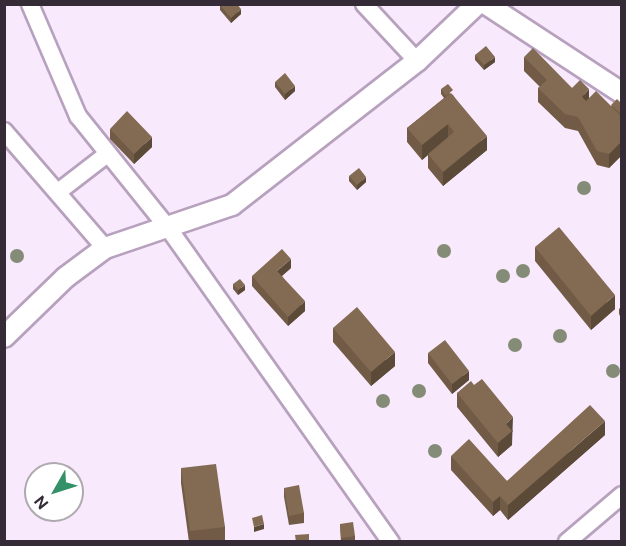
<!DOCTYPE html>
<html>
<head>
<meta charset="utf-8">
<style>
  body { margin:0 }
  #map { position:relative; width:626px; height:546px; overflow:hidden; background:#f8eafc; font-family:"DM Sans",sans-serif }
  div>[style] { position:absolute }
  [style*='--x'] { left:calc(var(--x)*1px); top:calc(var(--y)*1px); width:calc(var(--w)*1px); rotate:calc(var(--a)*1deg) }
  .roads { filter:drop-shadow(2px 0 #b8a1be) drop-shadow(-2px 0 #b8a1be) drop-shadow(0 2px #b8a1be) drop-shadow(0 -2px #b8a1be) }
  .minor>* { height:16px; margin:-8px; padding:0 8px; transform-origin:8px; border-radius:8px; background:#fff }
  .tertiary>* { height:20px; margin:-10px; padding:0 10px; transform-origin:10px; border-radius:10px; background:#fff }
  .trees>* { width:14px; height:14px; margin:-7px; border-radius:50%; background:#848b77 }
  .wall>* { inset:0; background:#715b47 }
  .shaded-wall>* { inset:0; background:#5c4a39 }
  .building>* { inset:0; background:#836a52 }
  span { translate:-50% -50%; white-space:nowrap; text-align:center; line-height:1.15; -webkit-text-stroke:6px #fff; paint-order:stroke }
  .frame { position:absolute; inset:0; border:6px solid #342b36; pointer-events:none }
  .north { position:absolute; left:24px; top:462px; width:60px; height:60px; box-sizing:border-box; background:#fff; border:2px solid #aeaaaf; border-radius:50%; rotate:231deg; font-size:16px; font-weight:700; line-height:24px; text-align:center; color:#342b36 }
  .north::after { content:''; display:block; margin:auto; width:21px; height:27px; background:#349066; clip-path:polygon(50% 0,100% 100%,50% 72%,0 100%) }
</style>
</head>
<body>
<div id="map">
  <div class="roads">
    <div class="minor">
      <div style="--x:30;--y:4;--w:122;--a:66.8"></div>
      <div style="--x:78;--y:116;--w:145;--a:51.2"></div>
      <div style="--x:169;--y:229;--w:384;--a:54.7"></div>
      <div style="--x:364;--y:4;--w:78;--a:47.1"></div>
      <div style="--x:4;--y:131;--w:155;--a:49.2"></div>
      <div style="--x:58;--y:192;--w:61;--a:-37.6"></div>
      <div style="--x:567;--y:542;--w:72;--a:-40.5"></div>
    </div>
    <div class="tertiary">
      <div style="--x:486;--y:4;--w:163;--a:33.2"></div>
      <div style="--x:4;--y:337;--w:86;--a:-44.1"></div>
      <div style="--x:66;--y:277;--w:49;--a:-36.6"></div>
      <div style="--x:105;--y:248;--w:134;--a:-18.7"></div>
      <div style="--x:232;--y:205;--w:234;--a:-37.9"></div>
      <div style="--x:417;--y:61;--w:83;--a:-43.5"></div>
    </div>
  </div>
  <div class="trees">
    <div style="left:584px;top:188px"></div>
    <div style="left:444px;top:251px"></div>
    <div style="left:17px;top:256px"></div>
    <div style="left:523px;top:271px"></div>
    <div style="left:503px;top:276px"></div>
    <div style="left:560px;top:336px"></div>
    <div style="left:515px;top:345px"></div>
    <div style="left:613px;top:371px"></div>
    <div style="left:419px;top:391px"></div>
    <div style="left:383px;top:401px"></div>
    <div style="left:435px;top:451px"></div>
  </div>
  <div class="wall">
    <div style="clip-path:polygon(220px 5px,241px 14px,231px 23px,220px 10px)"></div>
    <div style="clip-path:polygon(475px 55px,495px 62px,484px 70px,475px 60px)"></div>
    <div style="clip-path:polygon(524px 57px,572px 88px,589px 98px,611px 106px,621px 103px,621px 156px,609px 168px,597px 165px,578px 131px,565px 128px,538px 102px,538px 88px,540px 87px,524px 71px)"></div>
    <div style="clip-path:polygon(275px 82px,295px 91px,285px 100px,275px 87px)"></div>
    <div style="clip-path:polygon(441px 89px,453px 95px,487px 150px,443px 186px,428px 168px,428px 155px,422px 160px,407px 142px,407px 128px,444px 98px,441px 94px)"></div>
    <div style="clip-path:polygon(110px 129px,152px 147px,134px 164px,110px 139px)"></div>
    <div style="clip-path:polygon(349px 176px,366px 182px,357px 190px,349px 181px)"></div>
    <div style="clip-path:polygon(535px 247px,615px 309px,591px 330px,535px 261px)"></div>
    <div style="clip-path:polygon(291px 268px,282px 276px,305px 311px,288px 326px,252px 286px,252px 276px)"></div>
    <div style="clip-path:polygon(233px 284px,245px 290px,238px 295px,233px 289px)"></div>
    <div style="clip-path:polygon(621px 307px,621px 318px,619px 314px,619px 309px)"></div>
    <div style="clip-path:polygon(333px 328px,395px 366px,371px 386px,333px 342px)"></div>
    <div style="clip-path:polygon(428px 353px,469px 380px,452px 394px,428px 363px)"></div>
    <div style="clip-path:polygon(474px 385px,513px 431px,512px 432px,512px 445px,498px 457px,457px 407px,457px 393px)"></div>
    <div style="clip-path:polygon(605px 435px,508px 520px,500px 510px,493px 516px,451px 470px,451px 456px,507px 481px)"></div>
    <div style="clip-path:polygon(181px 468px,225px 527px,225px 541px,189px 542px,181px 483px)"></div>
    <div style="clip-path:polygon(284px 488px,304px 513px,304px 523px,289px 525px,284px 497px)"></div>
    <div style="clip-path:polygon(340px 524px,355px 536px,355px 541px,341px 542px)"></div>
  </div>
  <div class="shaded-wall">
    <div style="clip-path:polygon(241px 9px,241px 14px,231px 23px,231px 18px)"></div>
    <div style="clip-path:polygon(495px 57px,495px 62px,484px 70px,484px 65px)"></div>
    <div style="clip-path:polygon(295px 86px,295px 91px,285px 100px,285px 94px)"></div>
    <div style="clip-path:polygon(589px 89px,589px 104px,582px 97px)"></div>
    <div style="clip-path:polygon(448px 124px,448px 138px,422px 160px,422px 145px)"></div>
    <div style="clip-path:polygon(487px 136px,487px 150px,443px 186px,443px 172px)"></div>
    <div style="clip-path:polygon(152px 137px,152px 147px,134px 164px,134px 154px)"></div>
    <div style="clip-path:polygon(621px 142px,621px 156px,609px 168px,609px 154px)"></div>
    <div style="clip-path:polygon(366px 177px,366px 182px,357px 190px,357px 185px)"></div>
    <div style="clip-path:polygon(291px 259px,291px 268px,277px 280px,277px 271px)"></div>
    <div style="clip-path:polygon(245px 285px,245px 290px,238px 295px,238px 290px)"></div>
    <div style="clip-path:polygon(615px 295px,615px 309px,591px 330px,591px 316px)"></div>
    <div style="clip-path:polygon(305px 301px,305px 311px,288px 326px,288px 317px)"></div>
    <div style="clip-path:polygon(395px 352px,395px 366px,371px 386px,371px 372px)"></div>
    <div style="clip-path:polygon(469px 371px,469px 380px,452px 394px,452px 384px)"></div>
    <div style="clip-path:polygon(513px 417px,512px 445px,498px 457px,498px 443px,506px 424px)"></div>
    <div style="clip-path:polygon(605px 421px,605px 435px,508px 520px,508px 505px)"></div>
    <div style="clip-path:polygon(500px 496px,500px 510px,493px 516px,493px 502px)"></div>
    <div style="clip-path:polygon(264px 524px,264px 529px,254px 532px,254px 527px)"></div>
  </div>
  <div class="building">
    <div style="clip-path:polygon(221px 4px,237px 4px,241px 9px,231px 18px,220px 5px)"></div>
    <div style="clip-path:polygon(486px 46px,495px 57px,484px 65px,475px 55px)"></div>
    <div style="clip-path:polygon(533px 48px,572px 88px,580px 80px,589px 89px,582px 97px,586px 101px,596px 91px,621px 116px,621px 142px,609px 154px,597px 151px,578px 117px,565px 114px,538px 88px,547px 80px,524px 57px)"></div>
    <div style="clip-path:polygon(285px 73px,295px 86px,285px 94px,275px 82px)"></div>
    <div style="clip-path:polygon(448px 84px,453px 90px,446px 96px,441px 89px)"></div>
    <div style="clip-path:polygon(451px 93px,487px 136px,443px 172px,428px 154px,454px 132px,448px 124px,422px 145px,407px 128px)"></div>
    <div style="clip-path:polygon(617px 99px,621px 103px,621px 114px,611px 105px)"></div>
    <div style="clip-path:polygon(127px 111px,152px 137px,134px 154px,110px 129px)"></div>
    <div style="clip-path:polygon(359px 168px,366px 177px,357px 185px,349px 176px)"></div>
    <div style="clip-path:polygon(559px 227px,615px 295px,591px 316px,535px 247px)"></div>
    <div style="clip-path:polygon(282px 249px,291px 259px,277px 271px,305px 301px,288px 317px,252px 276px)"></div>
    <div style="clip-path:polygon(240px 279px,245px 285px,238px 290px,233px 284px)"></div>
    <div style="clip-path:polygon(357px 307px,395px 352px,371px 372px,333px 328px)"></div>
    <div style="clip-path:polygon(445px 340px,469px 371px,452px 384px,428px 353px)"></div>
    <div style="clip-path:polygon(482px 379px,513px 417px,506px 424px,512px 431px,498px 443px,457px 393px,471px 381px,474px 385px)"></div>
    <div style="clip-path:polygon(590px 405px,605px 421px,508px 505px,500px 496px,493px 502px,451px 456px,469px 439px,507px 481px)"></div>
    <div style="clip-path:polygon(216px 464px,225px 527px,190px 531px,181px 468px)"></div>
    <div style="clip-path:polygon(299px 485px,304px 513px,289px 516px,284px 488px)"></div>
    <div style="clip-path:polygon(262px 515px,264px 524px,254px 527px,252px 518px)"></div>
    <div style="clip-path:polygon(353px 522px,355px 536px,341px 538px,340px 524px)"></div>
    <div style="clip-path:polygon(309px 534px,309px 542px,296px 542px,295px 535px)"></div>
  </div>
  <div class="frame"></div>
  <div class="north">N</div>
</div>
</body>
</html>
